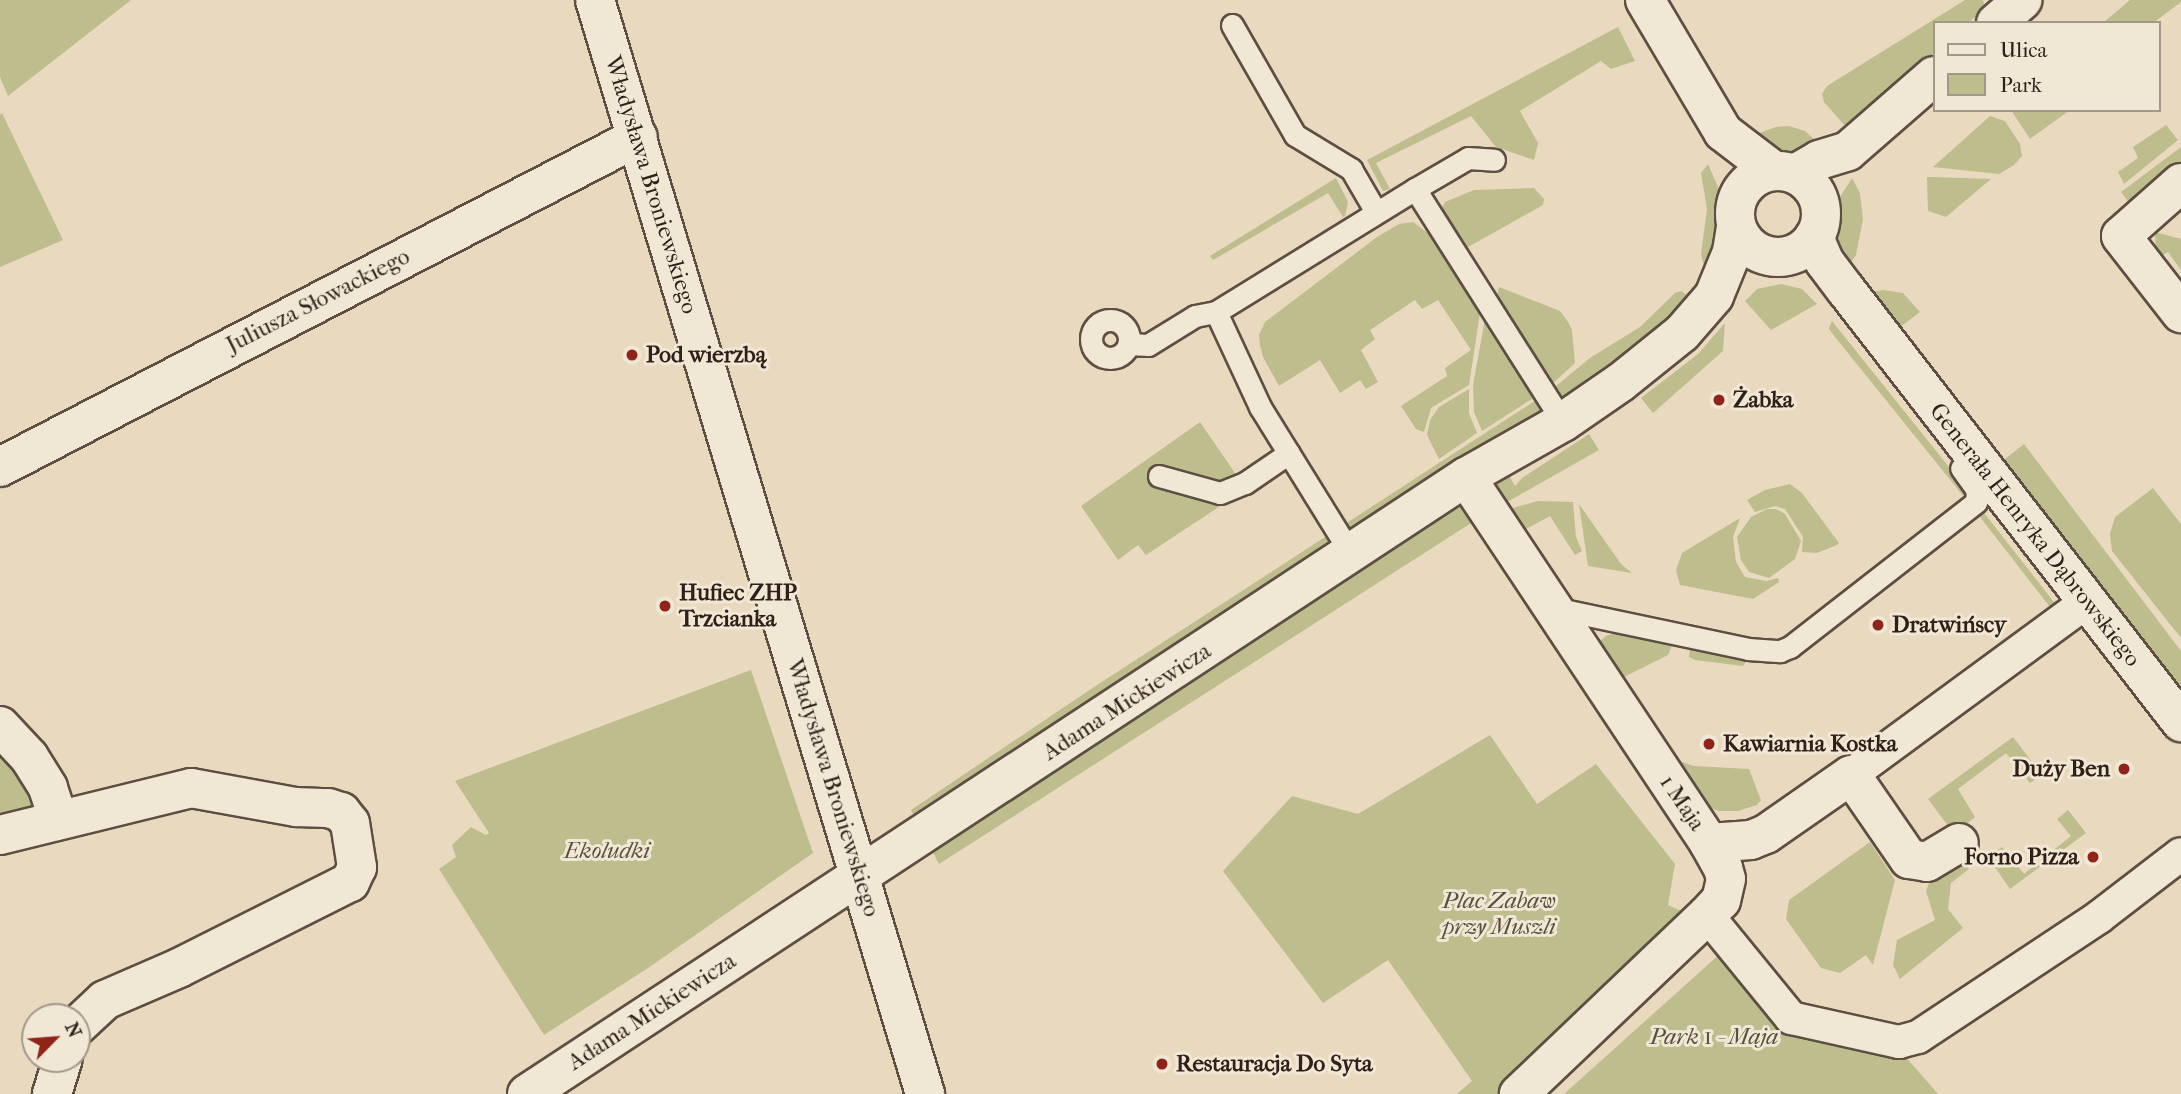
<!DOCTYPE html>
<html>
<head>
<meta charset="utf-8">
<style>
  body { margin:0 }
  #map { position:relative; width:2181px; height:1094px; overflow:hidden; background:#e9dabf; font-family:"IM FELL French Canon",serif }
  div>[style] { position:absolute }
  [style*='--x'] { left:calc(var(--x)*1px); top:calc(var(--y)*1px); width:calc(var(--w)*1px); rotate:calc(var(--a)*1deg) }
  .green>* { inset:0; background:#bdbd8d }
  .roads { filter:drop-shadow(2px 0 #5e4e42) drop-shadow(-2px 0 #5e4e42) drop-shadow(0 2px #5e4e42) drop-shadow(0 -2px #5e4e42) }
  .service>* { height:21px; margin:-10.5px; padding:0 10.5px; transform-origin:10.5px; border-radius:10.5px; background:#f1e7d5 }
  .service>.ring { margin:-10.5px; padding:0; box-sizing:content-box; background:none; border:21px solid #f1e7d5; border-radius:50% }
  .pedestrian>* { height:32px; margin:-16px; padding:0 16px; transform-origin:16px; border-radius:16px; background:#f1e7d5 }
  .minor>* { height:38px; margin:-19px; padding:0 19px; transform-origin:19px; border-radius:19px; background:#f1e7d5 }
  .minor>.ring { margin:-19px; padding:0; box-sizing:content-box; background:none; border:38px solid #f1e7d5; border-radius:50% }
  .dots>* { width:19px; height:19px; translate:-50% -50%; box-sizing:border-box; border:4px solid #f1e7d5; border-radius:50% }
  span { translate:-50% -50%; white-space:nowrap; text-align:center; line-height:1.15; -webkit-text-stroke:6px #f1e7d5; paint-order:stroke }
  .street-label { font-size:23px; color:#2f2019 }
  .poi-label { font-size:23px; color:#2f2019; font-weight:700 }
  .left { translate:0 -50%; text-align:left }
  .right { translate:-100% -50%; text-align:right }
  .park-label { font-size:23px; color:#5a4f3c; font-style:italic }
  .legend { position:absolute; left:1933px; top:21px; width:228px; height:91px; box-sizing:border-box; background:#f1e7d5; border:2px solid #a3978a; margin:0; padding:9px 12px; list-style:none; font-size:21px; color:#2f2019 }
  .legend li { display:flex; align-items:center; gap:14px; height:35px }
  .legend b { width:35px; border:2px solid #a3978a }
  .north { position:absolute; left:21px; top:1003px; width:70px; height:70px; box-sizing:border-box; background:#f1e7d5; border:2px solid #a3978a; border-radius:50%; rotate:65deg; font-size:19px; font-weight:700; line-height:28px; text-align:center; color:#2f2019 }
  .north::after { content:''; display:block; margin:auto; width:24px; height:32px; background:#8f2418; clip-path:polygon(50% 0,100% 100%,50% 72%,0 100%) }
</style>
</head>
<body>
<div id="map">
  <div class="green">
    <div style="clip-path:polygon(0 0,131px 0,8px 96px,0 77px)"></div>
    <div style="clip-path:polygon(1965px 0,1983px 0,1985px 8px,1968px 23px,1934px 23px,1934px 52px,1847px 128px,1824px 102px,1822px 94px,1827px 86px)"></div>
    <div style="clip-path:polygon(2130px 0,2181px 0,2181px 2px,2153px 23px,2103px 23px)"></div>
    <div style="clip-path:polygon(1618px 27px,1635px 61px,1611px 69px,1601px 61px,1520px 111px,1538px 143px,1534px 160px,1496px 147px,1471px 116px,1376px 163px,1390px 189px,1383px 191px,1367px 160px)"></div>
    <div style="clip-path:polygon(2011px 110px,2070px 110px,2030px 139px)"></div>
    <div style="clip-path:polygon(2px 113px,63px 240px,0 267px,0 115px)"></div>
    <div style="clip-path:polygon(1990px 116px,2005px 121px,2020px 144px,2022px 156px,2014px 165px,1999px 174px,1933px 167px)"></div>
    <div style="clip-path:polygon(2166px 125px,2178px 140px,2124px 184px,2118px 172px,2138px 158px,2133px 147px)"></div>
    <div style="clip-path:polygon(1789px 126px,1805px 131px,1823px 147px,1811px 154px,1778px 158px,1748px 137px,1776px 127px)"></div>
    <div style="clip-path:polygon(2181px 147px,2181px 174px,2135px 211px,2121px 192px)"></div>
    <div style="clip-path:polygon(1708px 164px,1725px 203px,1726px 223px,1705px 270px,1701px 254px,1707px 209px,1701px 173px)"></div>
    <div style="clip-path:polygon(1927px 177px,1933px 177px,1991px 179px,1946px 217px,1928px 211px)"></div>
    <div style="clip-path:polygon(1336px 178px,1348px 202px,1345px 216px,1343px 217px,1328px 193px,1213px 260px,1210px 256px)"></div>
    <div style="clip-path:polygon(1852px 178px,1860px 193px,1863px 219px,1856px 255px,1847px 268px,1831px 238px,1838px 200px)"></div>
    <div style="clip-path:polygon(1534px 188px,1544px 199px,1543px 205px,1461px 251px,1439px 213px,1445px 202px,1474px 190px)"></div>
    <div style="clip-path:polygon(1413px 222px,1432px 236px,1480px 313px,1469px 385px,1431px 408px,1424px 432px,1416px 429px,1401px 406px,1447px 376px,1445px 368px,1471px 350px,1438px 300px,1422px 309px,1415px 300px,1370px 330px,1375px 339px,1361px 350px,1378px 382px,1366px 389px,1360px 380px,1340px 393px,1320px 360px,1279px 386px,1263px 357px,1260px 345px,1259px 335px,1265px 322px,1377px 237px,1399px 224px)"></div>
    <div style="clip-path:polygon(2155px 232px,2181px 239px,2181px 270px,2168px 252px,2156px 259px)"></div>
    <div style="clip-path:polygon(1781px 284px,1802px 289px,1817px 304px,1771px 330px,1745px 301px,1757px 289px)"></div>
    <div style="clip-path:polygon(1499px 287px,1560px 311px,1568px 322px,1572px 330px,1575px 363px,1551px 385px,1496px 301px)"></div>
    <div style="clip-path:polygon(1883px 290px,1903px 293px,1920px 312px,1895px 331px,1866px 293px)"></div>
    <div style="clip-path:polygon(1681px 291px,1687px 295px,1662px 323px,1635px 346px,1493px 446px,1515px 486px,1522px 478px,1589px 434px,1599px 450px,1479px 518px,939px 864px,911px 810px,1094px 687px,1550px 391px,1590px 358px,1640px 327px,1675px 293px)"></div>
    <div style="clip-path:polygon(1485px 319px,1535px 397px,1482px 431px,1474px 412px,1473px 385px)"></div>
    <div style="clip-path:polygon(1832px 321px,1969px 492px,1968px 502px,1831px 332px,1829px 328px)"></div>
    <div style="clip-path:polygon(1725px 323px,1723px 351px,1653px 413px,1641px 398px,1698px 354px)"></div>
    <div style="clip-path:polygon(1469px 389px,1469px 413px,1477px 433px,1439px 459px,1427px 435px,1430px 420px,1439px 407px)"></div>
    <div style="clip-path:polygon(1200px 422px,1246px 489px,1146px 555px,1138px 545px,1118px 560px,1081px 506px)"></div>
    <div style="clip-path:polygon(2024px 444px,2181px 651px,2181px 692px,2000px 463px)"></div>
    <div style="clip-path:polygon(1790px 484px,1802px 493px,1839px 543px,1837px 545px,1817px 553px,1802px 552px,1803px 537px,1785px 509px,1775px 506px,1755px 512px,1747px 500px,1765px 490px)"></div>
    <div style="clip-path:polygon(2153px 488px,2181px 524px,2181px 638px,2112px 551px,2110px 534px,2115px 517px)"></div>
    <div style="clip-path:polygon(1538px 501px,1573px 502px,1576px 537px,1582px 551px,1575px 555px,1550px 516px,1526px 529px,1512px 529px,1509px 514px,1513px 508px)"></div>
    <div style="clip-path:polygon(1579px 504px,1621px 564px,1632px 573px,1588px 566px)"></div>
    <div style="clip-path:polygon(1977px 504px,2065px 616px,2060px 620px,1973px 508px)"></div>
    <div style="clip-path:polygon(1767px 509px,1776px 509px,1785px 514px,1801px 541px,1795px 559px,1769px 578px,1749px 572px,1741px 560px,1737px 537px,1751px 517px)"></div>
    <div style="clip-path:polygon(1740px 518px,1733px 537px,1736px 562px,1745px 577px,1766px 581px,1778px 578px,1779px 582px,1753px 599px,1680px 585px,1676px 570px,1682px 553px)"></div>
    <div style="clip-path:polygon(1631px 631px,1676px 636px,1668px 655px,1620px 679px,1598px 643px,1607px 635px)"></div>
    <div style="clip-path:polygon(1690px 646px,1748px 658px,1743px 666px,1695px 660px,1689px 657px)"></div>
    <div style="clip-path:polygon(751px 670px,813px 853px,648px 968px,544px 1035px,439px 869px,456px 857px,452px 845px,471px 827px,486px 835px,489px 833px,455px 781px)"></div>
    <div style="clip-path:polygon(1490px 735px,1537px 804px,1596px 764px,1675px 864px,1668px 905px,1693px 916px,1496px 1094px,1457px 1094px,1472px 1081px,1388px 960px,1323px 1003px,1223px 871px,1292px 796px,1358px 814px)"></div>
    <div style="clip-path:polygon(2013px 737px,2042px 775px,2030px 783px,2006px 753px,1958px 789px,1975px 817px,1954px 834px,1928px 799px)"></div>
    <div style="clip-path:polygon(0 746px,40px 803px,0 833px)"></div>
    <div style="clip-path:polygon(1676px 760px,1694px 766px,1749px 769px,1761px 800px,1757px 805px,1738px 811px,1719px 811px,1705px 806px)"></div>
    <div style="clip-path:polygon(2068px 810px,2086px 833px,2010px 889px,1988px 857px,2002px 847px,2024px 874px,2071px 836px,2057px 819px)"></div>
    <div style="clip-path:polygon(1870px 842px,1895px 880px,1873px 965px,1866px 955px,1840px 973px,1821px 968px,1786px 919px,1789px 900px)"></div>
    <div style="clip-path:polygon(1962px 860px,1969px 869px,1951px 883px,1948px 909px,1963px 928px,1900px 979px,1893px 965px,1897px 940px,1935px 920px,1926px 891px,1929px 883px)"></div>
    <div style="clip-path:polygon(1722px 952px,1784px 1032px,1851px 1041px,1904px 1055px,1938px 1094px,1564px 1094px)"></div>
  </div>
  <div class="roads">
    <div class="service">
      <div style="--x:1232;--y:25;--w:127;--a:60.2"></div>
      <div style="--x:1295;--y:135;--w:66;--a:31.3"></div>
      <div style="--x:1351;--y:169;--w:50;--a:59.8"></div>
      <div style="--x:1415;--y:189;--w:61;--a:-30.3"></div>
      <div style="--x:1468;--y:158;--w:26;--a:4"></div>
      <div style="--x:1216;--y:312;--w:105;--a:65.1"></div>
      <div style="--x:1260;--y:407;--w:173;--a:58.2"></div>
      <div class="ring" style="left:1091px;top:320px;width:17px;height:17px"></div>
      <div style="--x:1129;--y:344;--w:19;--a:3"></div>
      <div style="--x:1148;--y:345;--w:55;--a:-31.7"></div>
      <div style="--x:1195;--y:316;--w:21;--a:-11"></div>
      <div style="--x:1216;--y:312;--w:234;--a:-31.7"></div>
      <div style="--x:1415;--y:189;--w:276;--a:57.6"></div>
      <div style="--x:1159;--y:476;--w:63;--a:15.6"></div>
      <div style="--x:1220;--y:493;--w:27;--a:-22"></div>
      <div style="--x:1245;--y:483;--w:53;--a:-34.3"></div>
      <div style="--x:1554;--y:608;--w:198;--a:11.9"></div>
      <div style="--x:1748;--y:649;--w:32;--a:4"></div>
      <div style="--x:1780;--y:651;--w:11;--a:-22"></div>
      <div style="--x:1790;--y:647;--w:236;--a:-37.9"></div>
      <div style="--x:1976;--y:502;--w:12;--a:-85"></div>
      <div style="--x:1977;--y:490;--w:27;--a:-126"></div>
    </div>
    <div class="pedestrian">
      <div style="--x:1851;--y:775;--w:294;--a:-36.3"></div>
      <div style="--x:1707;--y:915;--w:133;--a:50.8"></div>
      <div style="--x:1791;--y:1018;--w:111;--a:12.5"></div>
      <div style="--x:1899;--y:1042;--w:20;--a:-15"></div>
      <div style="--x:1918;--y:1037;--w:217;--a:-33.5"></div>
      <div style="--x:2099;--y:917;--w:103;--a:-37.5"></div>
    </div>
    <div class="minor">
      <div style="--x:595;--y:0;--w:1143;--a:73.21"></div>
      <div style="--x:1645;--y:0;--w:153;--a:59.4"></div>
      <div style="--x:1723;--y:132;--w:64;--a:37.4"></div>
      <div style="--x:1996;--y:23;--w:35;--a:-41"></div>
      <div class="ring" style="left:1735px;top:171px;width:48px;height:48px"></div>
      <div style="--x:1795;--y:174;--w:28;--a:-30"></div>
      <div style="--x:1819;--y:160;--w:30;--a:-17"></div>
      <div style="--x:1848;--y:151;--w:114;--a:-41.1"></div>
      <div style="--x:2181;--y:183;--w:80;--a:138.5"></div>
      <div style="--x:2121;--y:236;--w:98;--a:52.1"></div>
      <div style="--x:1814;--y:237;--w:26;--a:67"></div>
      <div style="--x:1824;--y:261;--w:36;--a:53"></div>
      <div style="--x:1846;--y:290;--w:547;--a:52.21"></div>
      <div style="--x:0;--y:467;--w:718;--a:-27.35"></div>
      <div style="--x:1466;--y:477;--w:439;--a:56.4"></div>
      <div style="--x:1709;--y:843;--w:29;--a:61"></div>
      <div style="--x:1723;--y:868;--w:11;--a:75"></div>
      <div style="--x:1726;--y:879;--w:22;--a:103"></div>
      <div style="--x:1721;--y:900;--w:21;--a:133"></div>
      <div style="--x:1707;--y:915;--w:260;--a:136.4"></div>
      <div style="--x:0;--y:726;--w:42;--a:46.9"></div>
      <div style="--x:29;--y:757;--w:36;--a:58"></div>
      <div style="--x:48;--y:788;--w:32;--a:72"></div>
      <div style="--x:0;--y:835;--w:197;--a:-13.8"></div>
      <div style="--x:191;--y:788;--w:107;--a:10.3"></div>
      <div style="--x:296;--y:807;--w:32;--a:2"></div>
      <div style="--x:328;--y:808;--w:14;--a:17"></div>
      <div style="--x:341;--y:812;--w:14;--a:51"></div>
      <div style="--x:350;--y:823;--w:45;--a:81"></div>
      <div style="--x:357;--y:867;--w:17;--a:115"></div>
      <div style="--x:350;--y:882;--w:191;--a:153.3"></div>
      <div style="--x:179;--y:968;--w:81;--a:156.6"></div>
      <div style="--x:105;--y:1000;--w:38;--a:137"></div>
      <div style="--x:1709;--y:843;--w:42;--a:-4.1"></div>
      <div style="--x:1751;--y:840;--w:16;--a:-22"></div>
      <div style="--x:1766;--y:834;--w:103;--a:-34.8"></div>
      <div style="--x:1851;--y:775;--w:102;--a:55.4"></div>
      <div style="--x:1909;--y:859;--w:18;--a:9"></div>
      <div style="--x:1927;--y:862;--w:37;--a:-31"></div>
      <div style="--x:52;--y:1094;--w:37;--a:-73"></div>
      <div style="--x:527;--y:1094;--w:1124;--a:-33.31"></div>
      <div style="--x:1466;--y:477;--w:112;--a:-29.6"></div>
      <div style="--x:1563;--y:422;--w:70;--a:-34.6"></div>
      <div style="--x:1621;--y:382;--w:78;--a:-38.8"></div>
      <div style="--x:1682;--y:333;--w:49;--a:-49.1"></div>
      <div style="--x:1714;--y:296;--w:48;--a:-67.8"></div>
      <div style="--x:1732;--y:252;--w:26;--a:-81"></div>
    </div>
  </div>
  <div class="dots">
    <div style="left:632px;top:355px;background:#8f2418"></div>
    <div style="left:1719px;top:400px;background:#8f2418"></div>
    <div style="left:665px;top:606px;background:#8f2418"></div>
    <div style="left:1878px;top:625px;background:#8f2418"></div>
    <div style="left:1709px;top:744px;background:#8f2418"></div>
    <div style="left:2124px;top:769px;background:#8f2418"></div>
    <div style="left:2093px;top:857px;background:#8f2418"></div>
    <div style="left:1162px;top:1064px;background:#8f2418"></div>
  </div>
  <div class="street-label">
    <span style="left:651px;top:185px;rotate:73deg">Władysława Broniewskiego</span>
    <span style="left:318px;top:301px;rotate:-27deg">Juliusza Słowackiego</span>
    <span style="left:2035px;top:535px;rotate:52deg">Generała Henryka Dąbrowskiego</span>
    <span style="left:1127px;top:702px;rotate:-33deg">Adama Mickiewicza</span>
    <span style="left:833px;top:788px;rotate:73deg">Władysława Broniewskiego</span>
    <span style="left:1682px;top:803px;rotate:56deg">1 Maja</span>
    <span style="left:652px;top:1012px;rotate:-33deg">Adama Mickiewicza</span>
  </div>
  <div class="poi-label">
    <span class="left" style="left:646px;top:355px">Pod wierzbą</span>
    <span class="left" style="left:1733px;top:400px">Żabka</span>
    <span class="left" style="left:679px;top:606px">Hufiec ZHP<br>Trzcianka</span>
    <span class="left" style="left:1892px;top:625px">Dratwińscy</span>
    <span class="left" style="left:1723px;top:744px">Kawiarnia Kostka</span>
    <span class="right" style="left:2110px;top:769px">Duży Ben</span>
    <span class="right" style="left:2079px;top:857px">Forno Pizza</span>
    <span class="left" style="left:1176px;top:1064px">Restauracja Do Syta</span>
  </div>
  <div class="park-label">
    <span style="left:607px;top:851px">Ekoludki</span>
    <span style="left:1499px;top:914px">Plac Zabaw<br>przy Muszli</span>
    <span style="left:1714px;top:1037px">Park 1 - Maja</span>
  </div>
  <ul class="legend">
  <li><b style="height:9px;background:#f1e7d5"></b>Ulica</li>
  <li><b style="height:19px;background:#bdbd8d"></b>Park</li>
  </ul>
  <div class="north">N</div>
</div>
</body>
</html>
